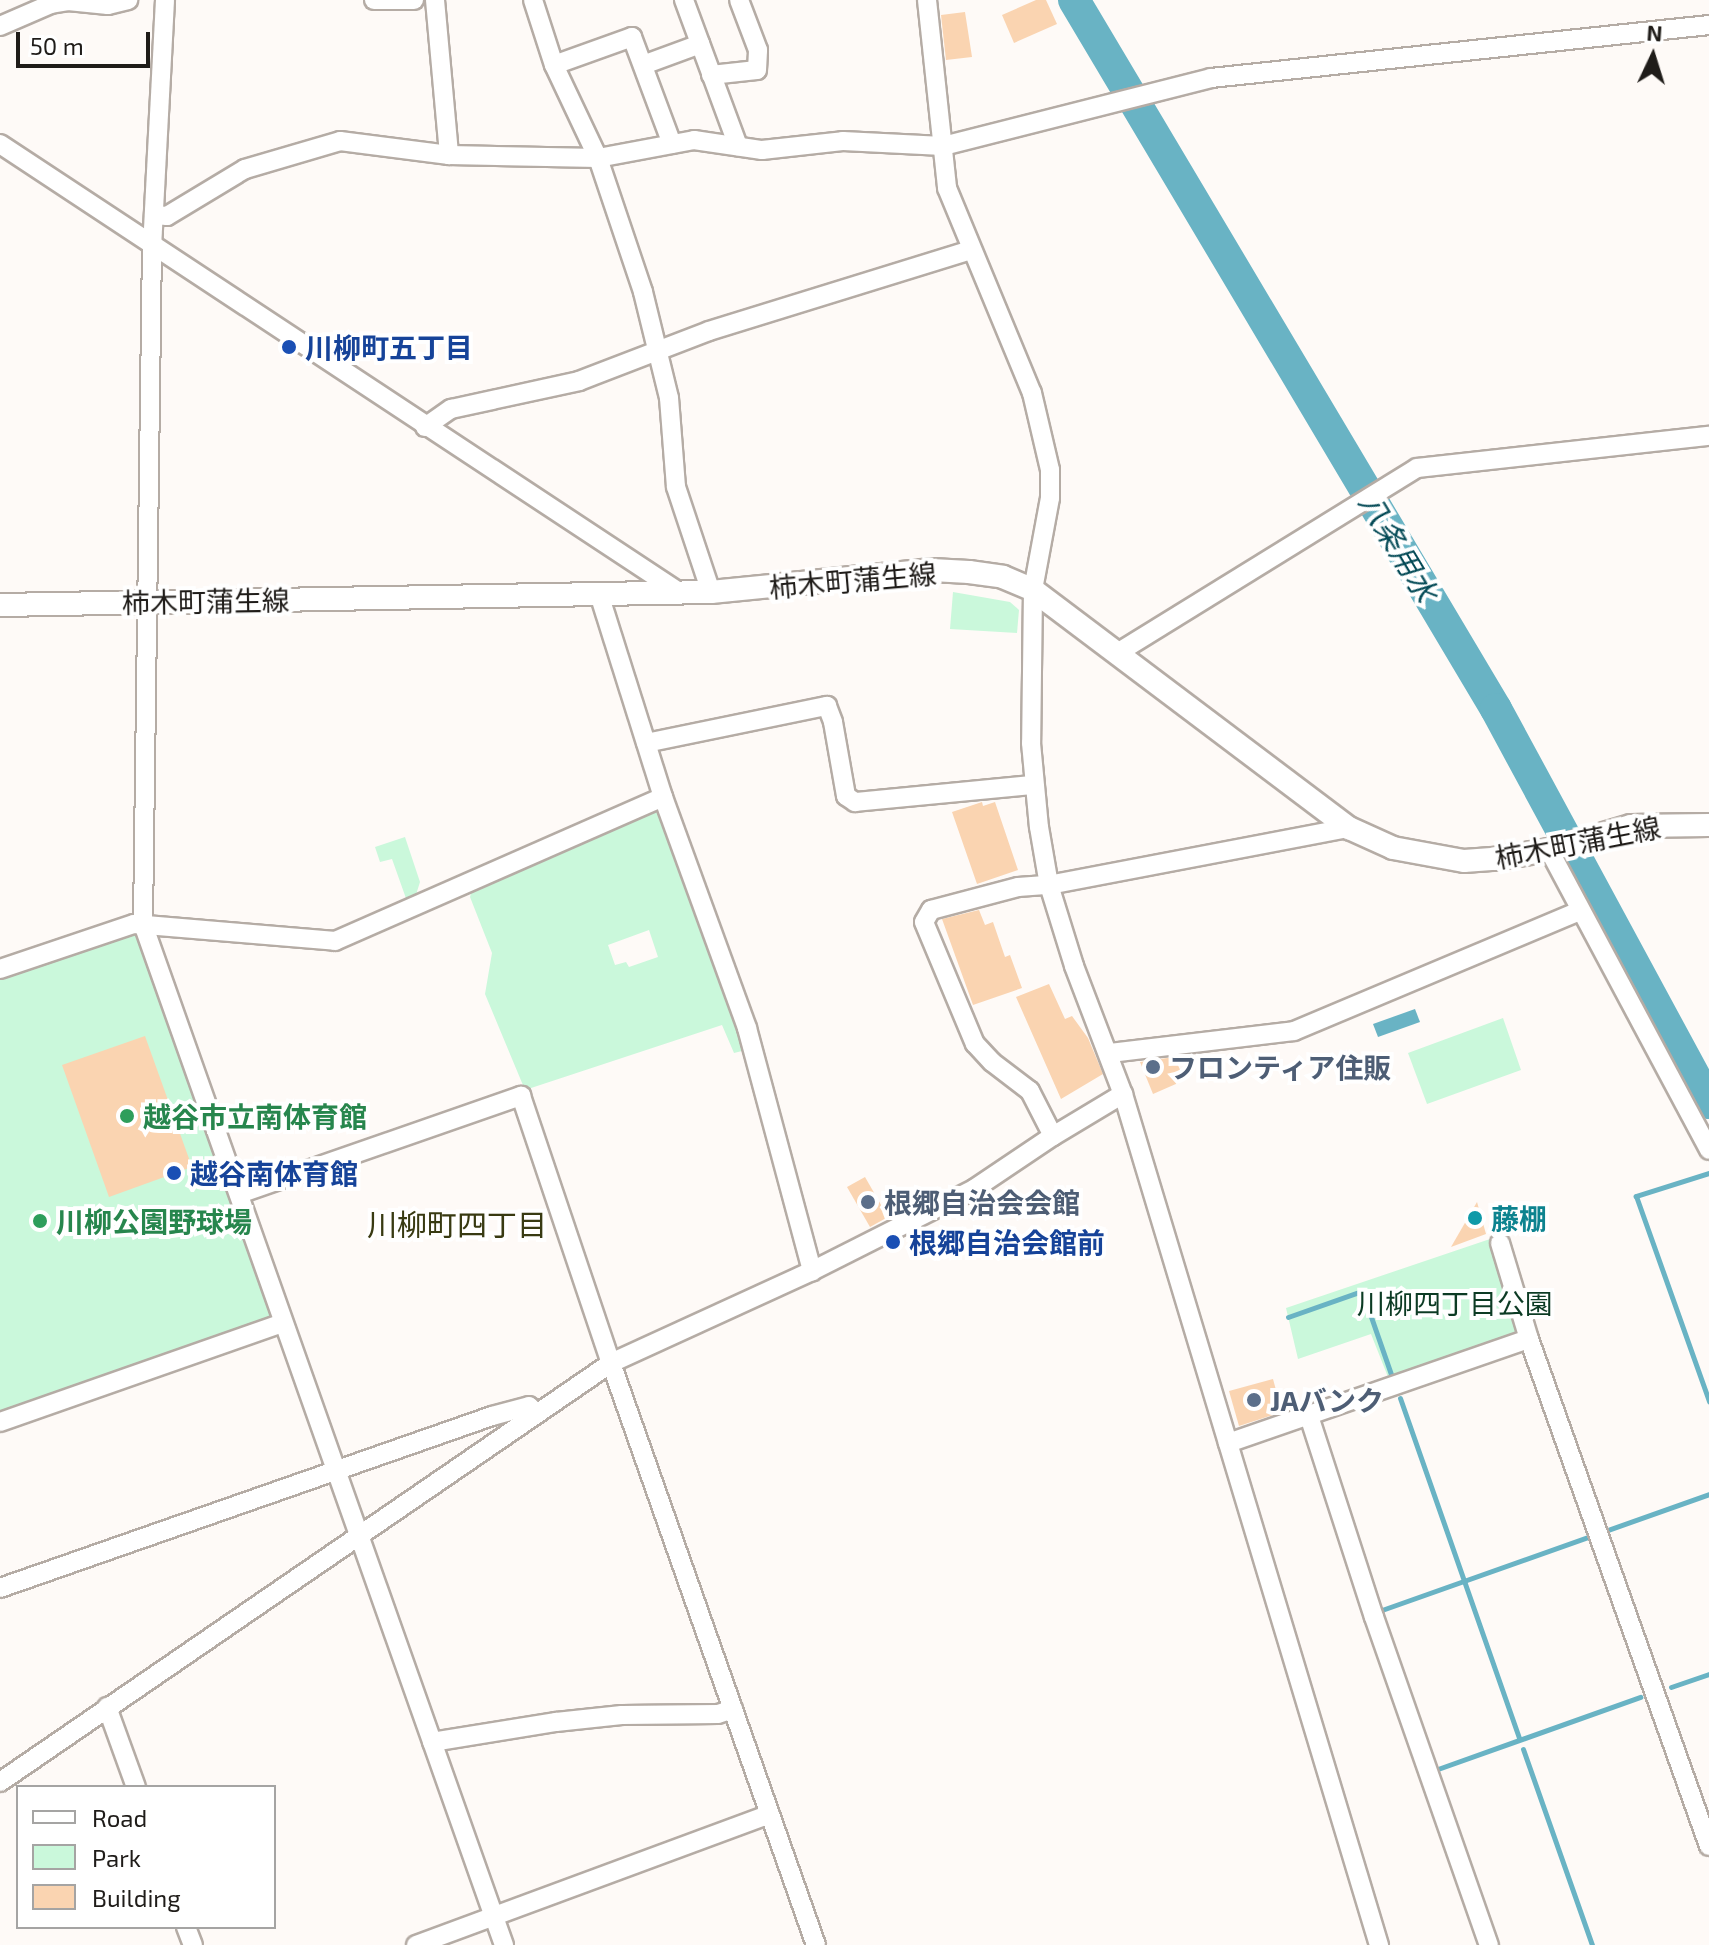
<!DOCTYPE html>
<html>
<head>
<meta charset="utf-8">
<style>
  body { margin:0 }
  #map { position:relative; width:1709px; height:1945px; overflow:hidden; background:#fefaf7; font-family:"Exo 2","Noto Sans JP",sans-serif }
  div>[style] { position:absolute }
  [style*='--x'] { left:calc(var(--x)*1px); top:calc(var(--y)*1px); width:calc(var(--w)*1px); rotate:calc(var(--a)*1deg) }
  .green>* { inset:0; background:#caf8db }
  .water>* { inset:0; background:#69b3c4 }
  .stream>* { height:5px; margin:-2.5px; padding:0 2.5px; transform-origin:2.5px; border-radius:2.5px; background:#69b3c4 }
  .river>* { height:32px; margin:-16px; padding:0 16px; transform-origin:16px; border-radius:16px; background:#69b3c4 }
  .building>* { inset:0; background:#fad4b1 }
  .roads { filter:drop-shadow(2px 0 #b5aca5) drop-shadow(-2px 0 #b5aca5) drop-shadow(0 2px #b5aca5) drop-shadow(0 -2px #b5aca5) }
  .minor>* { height:18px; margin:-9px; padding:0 9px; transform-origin:9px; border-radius:9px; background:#fff }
  .major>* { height:22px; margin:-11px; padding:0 11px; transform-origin:11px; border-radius:11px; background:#fff }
  .dots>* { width:22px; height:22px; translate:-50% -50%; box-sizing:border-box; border:4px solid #fff; border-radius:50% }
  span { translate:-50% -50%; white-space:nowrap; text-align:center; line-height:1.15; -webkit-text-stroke:8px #fff; paint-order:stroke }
  .transit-label { font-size:28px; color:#164399; font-weight:700 }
  .left { translate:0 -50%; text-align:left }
  .street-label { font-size:28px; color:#1f1c19 }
  .service-label { font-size:28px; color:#4e5e75; font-weight:700 }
  .leisure-label { font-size:28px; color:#27864d; font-weight:700 }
  .culture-label { font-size:28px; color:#0d838f; font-weight:700 }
  .park-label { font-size:28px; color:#0c3b24 }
  .water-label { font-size:30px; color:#054b57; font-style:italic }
  .neighbourhood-label { font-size:30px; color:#383a12 }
  .legend { position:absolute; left:16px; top:1785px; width:260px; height:144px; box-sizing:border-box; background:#fff; border:2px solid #a5a4a3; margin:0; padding:10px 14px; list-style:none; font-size:24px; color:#1f1c19 }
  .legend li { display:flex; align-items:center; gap:16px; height:40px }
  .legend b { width:40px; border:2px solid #a5a4a3 }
  .north { position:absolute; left:1613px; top:16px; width:80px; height:80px; -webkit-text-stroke:6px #fff; paint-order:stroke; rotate:4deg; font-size:22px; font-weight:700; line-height:32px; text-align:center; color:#1f1c19 }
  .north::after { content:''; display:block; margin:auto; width:28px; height:36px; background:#1f1c19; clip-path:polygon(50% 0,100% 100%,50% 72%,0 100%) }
  .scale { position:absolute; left:16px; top:32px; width:134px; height:36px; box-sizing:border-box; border:4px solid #1f1c19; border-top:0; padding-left:10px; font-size:24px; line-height:28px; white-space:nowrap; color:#1f1c19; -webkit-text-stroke:6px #fff; paint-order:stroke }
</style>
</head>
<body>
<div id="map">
  <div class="green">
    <div style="clip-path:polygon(953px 592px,1010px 602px,1019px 610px,1017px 633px,950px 629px)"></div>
    <div style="clip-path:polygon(evenodd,659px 808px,746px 1050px,734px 1053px,722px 1025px,525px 1090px,485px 994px,492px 953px,470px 897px,473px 886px,659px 808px,649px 930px,658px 957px,629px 967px,626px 962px,615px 965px,608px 945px,649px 930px)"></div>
    <div style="clip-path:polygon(405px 837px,420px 882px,414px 901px,408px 904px,392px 859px,380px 862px,375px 847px)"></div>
    <div style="clip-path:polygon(135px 928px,283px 1323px,0 1419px,0 969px)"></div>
    <div style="clip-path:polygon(1503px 1018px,1521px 1070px,1427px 1104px,1408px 1053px)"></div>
    <div style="clip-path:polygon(1493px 1238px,1519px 1330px,1517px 1334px,1388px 1377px,1371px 1334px,1298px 1359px,1286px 1308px)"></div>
  </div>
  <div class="water">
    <div style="clip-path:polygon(1415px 1009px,1420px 1022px,1378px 1037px,1373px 1024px)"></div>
  </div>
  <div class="stream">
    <div style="--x:1709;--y:1173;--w:77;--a:162.5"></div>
    <div style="--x:1636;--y:1196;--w:218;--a:70.4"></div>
    <div style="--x:1288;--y:1317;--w:78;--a:-19.4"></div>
    <div style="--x:1362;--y:1291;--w:91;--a:70.8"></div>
    <div style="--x:1400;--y:1398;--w:360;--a:70.7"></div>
    <div style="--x:1381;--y:1615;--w:4;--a:-117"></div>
    <div style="--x:1379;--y:1611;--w:350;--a:-19.5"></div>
    <div style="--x:1671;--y:1687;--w:40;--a:-18.9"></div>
    <div style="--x:1523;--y:1749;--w:208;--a:70.6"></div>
    <div style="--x:1435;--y:1770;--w:218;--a:-19.6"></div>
  </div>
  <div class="river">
    <div style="--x:1074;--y:0;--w:825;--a:59.24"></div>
    <div style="--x:1496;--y:709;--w:448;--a:61.6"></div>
  </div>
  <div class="building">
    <div style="clip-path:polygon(1036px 0,1046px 0,1057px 24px,1014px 43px,1002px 15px)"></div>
    <div style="clip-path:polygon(965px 12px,972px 57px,946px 60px,941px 15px)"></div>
    <div style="clip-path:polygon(982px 802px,983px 806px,995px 802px,1018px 870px,977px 884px,952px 812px)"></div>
    <div style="clip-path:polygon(979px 910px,985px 925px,993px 922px,1005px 957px,1010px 955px,1022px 988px,973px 1005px,942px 919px)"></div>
    <div style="clip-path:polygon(1049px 984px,1065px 1019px,1072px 1016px,1088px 1038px,1103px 1074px,1061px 1099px,1016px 997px)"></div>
    <div style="clip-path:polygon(145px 1036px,192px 1167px,109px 1197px,62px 1065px)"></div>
    <div style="clip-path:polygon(1174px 1057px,1185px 1080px,1153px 1094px,1140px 1062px)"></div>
    <div style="clip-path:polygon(865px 1177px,888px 1217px,870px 1227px,847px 1187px)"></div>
    <div style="clip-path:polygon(1477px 1202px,1486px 1234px,1451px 1247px)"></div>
    <div style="clip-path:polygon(1273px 1379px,1282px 1412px,1239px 1426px,1229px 1391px)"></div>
  </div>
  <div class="roads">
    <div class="minor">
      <div style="--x:165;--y:0;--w:244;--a:93"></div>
      <div style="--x:152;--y:244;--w:680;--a:90.76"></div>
      <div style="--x:143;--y:924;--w:1083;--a:70.53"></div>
      <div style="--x:374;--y:0;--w:40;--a:0"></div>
      <div style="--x:435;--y:0;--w:156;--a:84.8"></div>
      <div style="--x:533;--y:0;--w:68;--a:72.1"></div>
      <div style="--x:554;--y:65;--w:103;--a:64.7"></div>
      <div style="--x:598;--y:158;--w:141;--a:71.4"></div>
      <div style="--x:643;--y:292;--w:109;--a:76.2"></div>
      <div style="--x:669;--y:398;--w:89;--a:85.5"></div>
      <div style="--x:676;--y:487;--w:111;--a:71.6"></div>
      <div style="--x:684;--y:0;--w:156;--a:69.7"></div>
      <div style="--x:927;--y:0;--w:189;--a:83.9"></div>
      <div style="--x:947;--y:188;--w:222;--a:67.5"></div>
      <div style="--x:1032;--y:393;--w:79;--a:76.8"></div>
      <div style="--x:1050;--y:470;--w:28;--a:90"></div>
      <div style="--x:1050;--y:498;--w:94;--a:100.5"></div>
      <div style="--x:1033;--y:590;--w:153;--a:90.7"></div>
      <div style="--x:1031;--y:743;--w:84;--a:84.6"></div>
      <div style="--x:1039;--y:827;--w:59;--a:80.2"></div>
      <div style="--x:1049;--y:885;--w:85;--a:72.8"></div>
      <div style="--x:1074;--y:966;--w:137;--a:69.1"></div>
      <div style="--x:1123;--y:1094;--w:889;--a:73.26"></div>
      <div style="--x:0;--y:26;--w:56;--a:-23.3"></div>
      <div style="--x:51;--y:4;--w:17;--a:-10"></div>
      <div style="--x:68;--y:1;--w:40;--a:5.7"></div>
      <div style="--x:108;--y:5;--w:21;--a:-14"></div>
      <div style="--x:554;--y:65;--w:83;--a:-19.7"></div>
      <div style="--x:632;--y:37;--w:114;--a:69.5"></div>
      <div style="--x:643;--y:65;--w:61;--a:-20.2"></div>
      <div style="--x:711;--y:75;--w:46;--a:-6.2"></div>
      <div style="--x:757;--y:70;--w:20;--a:-87"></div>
      <div style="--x:758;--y:50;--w:53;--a:-110.8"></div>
      <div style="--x:0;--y:144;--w:813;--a:33.42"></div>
      <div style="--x:154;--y:215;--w:13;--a:4"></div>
      <div style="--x:167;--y:216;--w:91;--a:-31.1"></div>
      <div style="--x:245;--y:169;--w:99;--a:-16.4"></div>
      <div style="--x:340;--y:141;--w:110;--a:7.3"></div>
      <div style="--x:449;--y:155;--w:149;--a:1.2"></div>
      <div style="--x:598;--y:158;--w:98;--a:-10.6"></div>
      <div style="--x:694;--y:140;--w:69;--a:8.4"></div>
      <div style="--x:762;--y:150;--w:81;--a:-6.3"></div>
      <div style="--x:843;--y:141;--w:100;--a:2.9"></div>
      <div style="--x:943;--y:146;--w:276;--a:-14.2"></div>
      <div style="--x:1211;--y:78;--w:501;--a:-6.07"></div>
      <div style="--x:425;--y:427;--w:32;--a:-35"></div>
      <div style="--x:451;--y:409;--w:131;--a:-12.3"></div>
      <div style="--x:579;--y:381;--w:139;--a:-21"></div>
      <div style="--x:709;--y:331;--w:274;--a:-17.2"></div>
      <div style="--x:599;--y:594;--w:213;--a:72.5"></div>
      <div style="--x:663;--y:797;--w:246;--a:70"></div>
      <div style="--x:747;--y:1028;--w:252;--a:75"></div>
      <div style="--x:1119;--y:652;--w:350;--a:-31.7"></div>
      <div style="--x:1417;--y:468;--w:294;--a:-6.3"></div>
      <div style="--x:646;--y:743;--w:185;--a:-11.6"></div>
      <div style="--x:827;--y:706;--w:17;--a:69"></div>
      <div style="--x:833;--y:722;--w:75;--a:80"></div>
      <div style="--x:846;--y:796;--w:11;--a:34"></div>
      <div style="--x:855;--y:802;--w:179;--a:-5.5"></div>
      <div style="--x:1549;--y:850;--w:340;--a:61.9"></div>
      <div style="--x:0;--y:969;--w:141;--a:-18.6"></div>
      <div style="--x:134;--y:924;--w:202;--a:4.8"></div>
      <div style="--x:335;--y:941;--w:358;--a:-23.7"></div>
      <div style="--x:1110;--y:1053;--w:185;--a:-6.8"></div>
      <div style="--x:1294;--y:1031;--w:310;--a:-22.8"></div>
      <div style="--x:1053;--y:1136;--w:51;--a:-117.1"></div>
      <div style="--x:1030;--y:1091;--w:48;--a:-142.7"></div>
      <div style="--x:992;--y:1062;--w:25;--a:-133"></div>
      <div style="--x:975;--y:1044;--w:132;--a:-112.7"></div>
      <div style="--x:924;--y:922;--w:14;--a:-60"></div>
      <div style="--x:931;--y:910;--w:90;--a:-14.8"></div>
      <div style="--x:1018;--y:887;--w:31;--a:-4"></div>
      <div style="--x:1049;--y:885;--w:305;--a:-10.8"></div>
      <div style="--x:239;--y:1194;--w:299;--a:-19.2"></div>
      <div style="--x:521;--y:1096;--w:282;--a:71.4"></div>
      <div style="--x:611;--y:1363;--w:617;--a:70.6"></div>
      <div style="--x:1500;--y:1243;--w:100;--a:73.2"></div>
      <div style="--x:1529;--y:1339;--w:538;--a:70.45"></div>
      <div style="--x:1309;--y:1416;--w:211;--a:72.1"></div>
      <div style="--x:1374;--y:1617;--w:348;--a:70.7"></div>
      <div style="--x:0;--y:1422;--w:300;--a:-19.3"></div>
      <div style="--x:1228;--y:1443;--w:318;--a:-19.1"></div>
      <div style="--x:0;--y:1588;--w:521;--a:-19.27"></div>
      <div style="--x:492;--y:1416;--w:38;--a:-15"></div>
      <div style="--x:529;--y:1406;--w:10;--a:45"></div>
      <div style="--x:107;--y:1707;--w:85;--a:70.1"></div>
      <div style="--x:432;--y:1742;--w:126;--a:-9.2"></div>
      <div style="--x:556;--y:1722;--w:66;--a:-6.1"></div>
      <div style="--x:622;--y:1715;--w:96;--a:-0.6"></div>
      <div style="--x:718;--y:1714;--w:16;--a:-18"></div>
      <div style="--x:0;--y:1782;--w:741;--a:-34.44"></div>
      <div style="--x:611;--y:1363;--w:221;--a:-24.6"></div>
      <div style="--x:812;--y:1271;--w:182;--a:-26.8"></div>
      <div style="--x:974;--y:1189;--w:95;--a:-33.9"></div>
      <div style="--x:1053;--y:1136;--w:82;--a:-31"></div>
      <div style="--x:186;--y:1927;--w:19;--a:69"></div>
      <div style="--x:416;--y:1945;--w:377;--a:-20.3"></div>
    </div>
    <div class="major">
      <div style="--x:0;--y:605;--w:711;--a:-1.05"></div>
      <div style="--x:711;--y:592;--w:222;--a:-5.7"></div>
      <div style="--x:932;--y:570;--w:37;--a:3"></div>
      <div style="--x:969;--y:572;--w:34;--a:8"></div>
      <div style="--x:1003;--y:577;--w:33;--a:23"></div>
      <div style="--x:1033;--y:590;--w:396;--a:37"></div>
      <div style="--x:1349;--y:828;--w:48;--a:24.4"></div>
      <div style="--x:1393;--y:848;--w:72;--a:10.4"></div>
      <div style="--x:1464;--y:861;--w:31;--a:-4"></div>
      <div style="--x:1495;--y:859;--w:55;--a:-9.5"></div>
      <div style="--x:1549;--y:850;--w:85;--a:-16.3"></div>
      <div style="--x:1631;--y:826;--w:78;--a:-0.7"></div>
    </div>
  </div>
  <div class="dots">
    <div style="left:289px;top:347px;background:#1a4fb4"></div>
    <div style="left:1153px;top:1067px;background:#5c6f8a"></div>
    <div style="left:127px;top:1116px;background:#2e9e5b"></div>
    <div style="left:174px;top:1173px;background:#1a4fb4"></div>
    <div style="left:868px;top:1202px;background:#5c6f8a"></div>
    <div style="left:1475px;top:1218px;background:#0f9aa8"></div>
    <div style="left:40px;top:1221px;background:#2e9e5b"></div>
    <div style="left:893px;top:1242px;background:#1a4fb4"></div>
    <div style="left:1254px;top:1400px;background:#5c6f8a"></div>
  </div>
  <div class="transit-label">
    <span class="left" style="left:305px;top:347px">川柳町五丁目</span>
    <span class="left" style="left:190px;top:1173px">越谷南体育館</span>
    <span class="left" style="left:909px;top:1242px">根郷自治会館前</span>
  </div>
  <div class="street-label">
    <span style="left:853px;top:580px;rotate:-5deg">柿木町蒲生線</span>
    <span style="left:206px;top:601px;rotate:-1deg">柿木町蒲生線</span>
    <span style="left:1578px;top:842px;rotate:-11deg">柿木町蒲生線</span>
  </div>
  <div class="service-label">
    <span class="left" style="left:1169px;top:1067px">フロンティア住販</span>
    <span class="left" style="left:884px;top:1202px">根郷自治会会館</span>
    <span class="left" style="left:1270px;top:1400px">JAバンク</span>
  </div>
  <div class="leisure-label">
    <span class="left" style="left:143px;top:1116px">越谷市立南体育館</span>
    <span class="left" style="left:56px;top:1221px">川柳公園野球場</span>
  </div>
  <div class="culture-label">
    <span class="left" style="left:1491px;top:1218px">藤棚</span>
  </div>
  <div class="park-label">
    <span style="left:1455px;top:1303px">川柳四丁目公園</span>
  </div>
  <div class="water-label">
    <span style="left:1399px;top:547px;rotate:59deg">八条用水</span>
  </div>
  <div class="neighbourhood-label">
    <span style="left:457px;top:1224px">川柳町四丁目</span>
  </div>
  <ul class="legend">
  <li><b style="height:10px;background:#fff"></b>Road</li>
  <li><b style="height:22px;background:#caf8db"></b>Park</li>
  <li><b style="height:22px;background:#fad4b1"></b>Building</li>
  </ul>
  <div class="north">N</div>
  <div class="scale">50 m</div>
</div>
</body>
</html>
